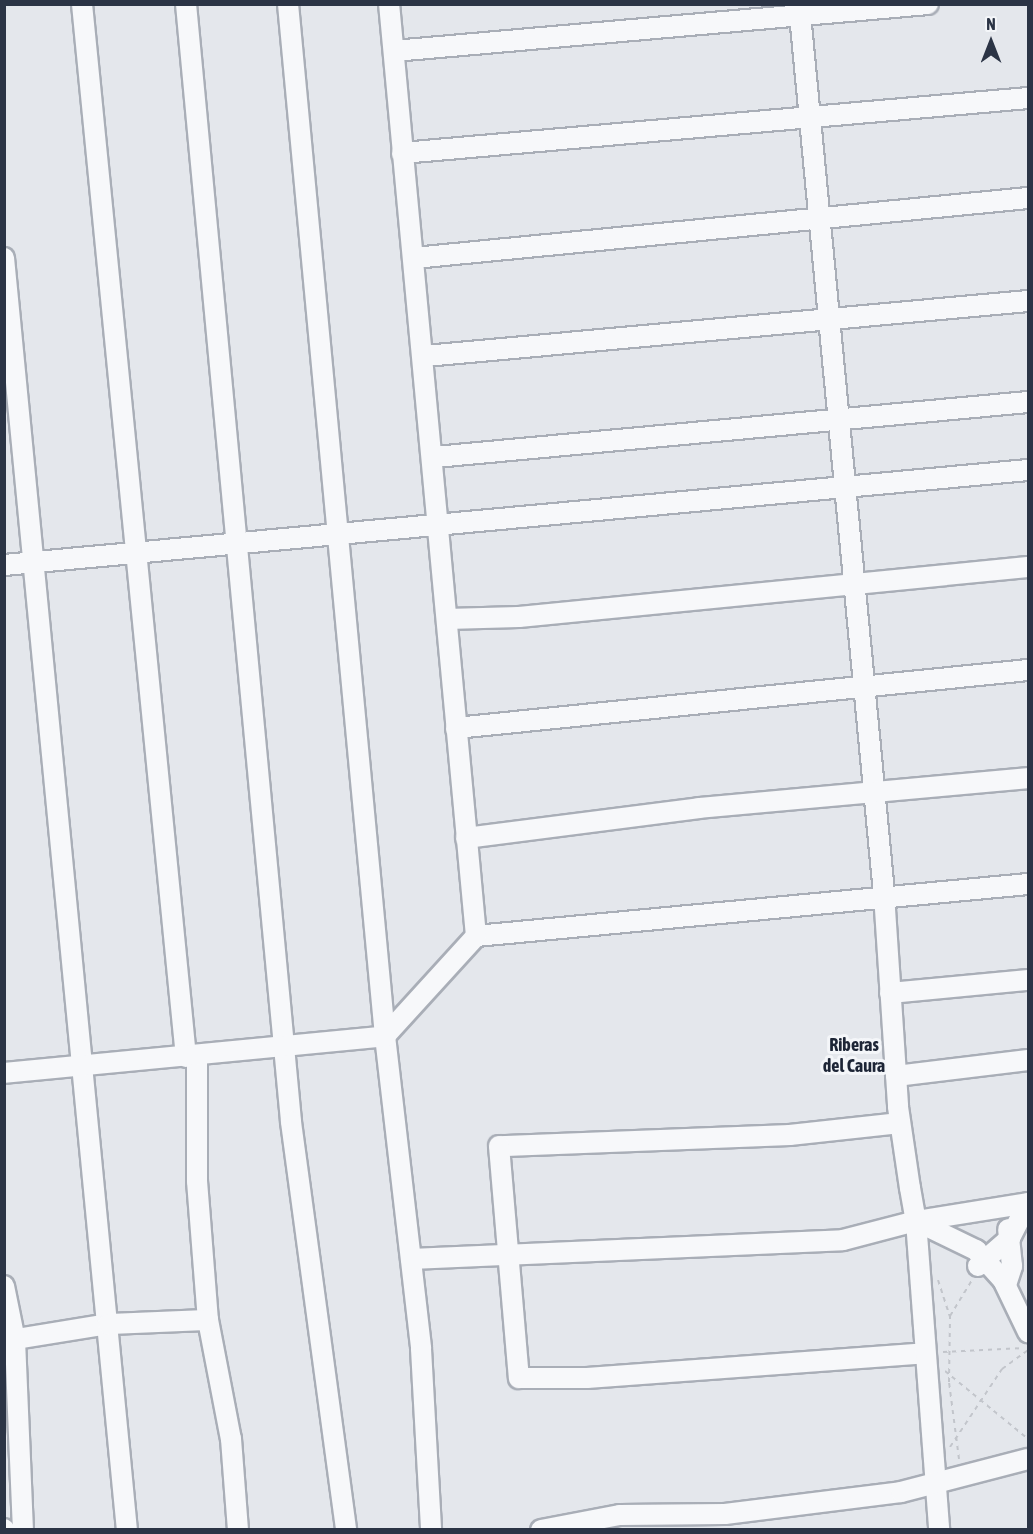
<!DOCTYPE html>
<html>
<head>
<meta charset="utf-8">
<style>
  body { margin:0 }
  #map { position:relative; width:1033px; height:1534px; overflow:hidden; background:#e4e7ec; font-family:"Asap Condensed",sans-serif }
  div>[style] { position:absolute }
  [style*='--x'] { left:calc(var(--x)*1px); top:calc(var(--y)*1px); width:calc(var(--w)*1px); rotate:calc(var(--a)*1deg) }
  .path>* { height:2px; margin-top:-1px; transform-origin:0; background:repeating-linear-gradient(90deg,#c2c5cb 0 4.5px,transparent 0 9px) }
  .roads { filter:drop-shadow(2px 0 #a9aeb7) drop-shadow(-2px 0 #a9aeb7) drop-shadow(0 2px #a9aeb7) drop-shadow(0 -2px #a9aeb7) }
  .minor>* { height:20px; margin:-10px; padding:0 10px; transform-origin:10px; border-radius:10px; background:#f7f8fa }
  span { translate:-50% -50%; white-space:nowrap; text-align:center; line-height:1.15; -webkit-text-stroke:6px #f4f6f9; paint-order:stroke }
  .neighbourhood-label { font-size:18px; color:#1d2536; font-weight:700 }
  .frame { position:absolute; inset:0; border:6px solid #2b3445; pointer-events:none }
  .north { position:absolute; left:961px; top:12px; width:60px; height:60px; -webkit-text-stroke:4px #f4f6f9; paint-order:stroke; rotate:0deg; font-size:16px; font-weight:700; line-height:24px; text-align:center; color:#2b3445 }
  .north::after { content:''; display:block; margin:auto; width:21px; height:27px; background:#2b3445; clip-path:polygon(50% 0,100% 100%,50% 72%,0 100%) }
</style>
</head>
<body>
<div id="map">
  <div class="path">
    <div style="--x:938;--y:1280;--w:38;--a:72"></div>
    <div style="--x:943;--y:1352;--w:81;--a:-2.8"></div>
    <div style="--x:945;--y:1371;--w:107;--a:39.3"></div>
    <div style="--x:950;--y:1447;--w:94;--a:-56.3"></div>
    <div style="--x:1002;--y:1369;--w:32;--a:-36"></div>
    <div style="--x:959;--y:1459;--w:78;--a:-97.4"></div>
    <div style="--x:949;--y:1382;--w:66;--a:-89.1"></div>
    <div style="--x:950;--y:1316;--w:42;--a:-58.6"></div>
  </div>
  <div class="roads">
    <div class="minor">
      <div style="--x:82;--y:4;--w:1058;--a:84.36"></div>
      <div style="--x:186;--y:4;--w:1123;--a:84.63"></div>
      <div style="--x:291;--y:1122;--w:412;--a:82.3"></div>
      <div style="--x:288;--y:4;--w:1037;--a:84.63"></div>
      <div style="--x:385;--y:1036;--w:315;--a:83.4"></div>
      <div style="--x:421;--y:1349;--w:181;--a:86.8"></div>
      <div style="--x:799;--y:4;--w:894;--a:84.54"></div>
      <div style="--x:884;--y:894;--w:213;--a:86.2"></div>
      <div style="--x:898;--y:1107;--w:82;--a:81.6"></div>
      <div style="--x:910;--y:1188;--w:34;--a:80"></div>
      <div style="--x:916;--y:1221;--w:67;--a:25.8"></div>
      <div style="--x:976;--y:1250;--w:40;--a:48"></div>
      <div style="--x:1003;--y:1280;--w:58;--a:64.3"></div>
      <div style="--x:394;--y:51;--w:536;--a:-5.03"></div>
      <div style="--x:402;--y:153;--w:628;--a:-5.02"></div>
      <div style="--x:4;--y:258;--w:1278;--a:84.48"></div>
      <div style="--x:414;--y:258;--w:617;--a:-5.58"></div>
      <div style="--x:425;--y:356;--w:606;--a:-5.21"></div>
      <div style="--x:435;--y:457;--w:596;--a:-5.3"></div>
      <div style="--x:4;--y:565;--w:1028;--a:-5.3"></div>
      <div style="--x:447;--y:619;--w:72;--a:-1.6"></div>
      <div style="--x:519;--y:617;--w:511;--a:-5.61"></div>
      <div style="--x:456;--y:728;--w:575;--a:-5.79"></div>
      <div style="--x:466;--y:838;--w:235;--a:-7.3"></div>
      <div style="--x:699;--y:808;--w:330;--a:-5.2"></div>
      <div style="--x:476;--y:936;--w:554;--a:-5.38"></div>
      <div style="--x:890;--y:993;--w:139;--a:-5.4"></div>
      <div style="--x:197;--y:1056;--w:125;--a:90"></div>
      <div style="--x:197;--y:1181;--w:139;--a:85.5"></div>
      <div style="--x:208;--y:1320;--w:121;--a:79.1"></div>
      <div style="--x:231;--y:1439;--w:91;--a:85.6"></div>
      <div style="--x:4;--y:1073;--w:383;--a:-5.5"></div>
      <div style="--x:385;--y:1036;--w:135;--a:-47.7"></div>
      <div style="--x:476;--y:936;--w:936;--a:-95.33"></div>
      <div style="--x:896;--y:1076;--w:133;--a:-6.9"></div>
      <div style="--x:900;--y:1123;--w:111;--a:173.8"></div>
      <div style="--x:790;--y:1135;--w:291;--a:177.8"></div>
      <div style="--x:499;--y:1146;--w:233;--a:85.1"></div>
      <div style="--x:519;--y:1378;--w:68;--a:0"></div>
      <div style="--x:587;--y:1378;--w:339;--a:-4.2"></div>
      <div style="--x:916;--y:1221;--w:310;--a:85.7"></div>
      <div style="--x:411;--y:1259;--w:432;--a:-2.5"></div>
      <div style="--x:843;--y:1240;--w:75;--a:-14.6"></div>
      <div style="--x:916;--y:1221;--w:113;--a:-9.1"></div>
      <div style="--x:978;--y:1266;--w:43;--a:-41.2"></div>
      <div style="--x:1010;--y:1238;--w:39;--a:-63"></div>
      <div style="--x:1006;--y:1285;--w:20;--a:-72"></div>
      <div style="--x:1012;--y:1266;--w:37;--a:-96"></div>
      <div style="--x:4;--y:1286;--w:55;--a:78.5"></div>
      <div style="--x:15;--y:1340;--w:190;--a:87.6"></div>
      <div style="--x:4;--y:1341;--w:105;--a:-9.3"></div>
      <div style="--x:108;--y:1324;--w:100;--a:-2.3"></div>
      <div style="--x:4;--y:1529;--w:1;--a:45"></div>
      <div style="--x:541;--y:1530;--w:80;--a:-10.8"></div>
      <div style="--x:620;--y:1515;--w:105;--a:-0.5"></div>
      <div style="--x:725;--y:1514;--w:177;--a:-7.1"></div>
      <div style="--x:901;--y:1492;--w:131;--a:-14.6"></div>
    </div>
  </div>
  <div class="neighbourhood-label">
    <span style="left:854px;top:1056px">Riberas<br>del Caura</span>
  </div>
  <div class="frame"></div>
  <div class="north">N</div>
</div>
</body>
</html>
